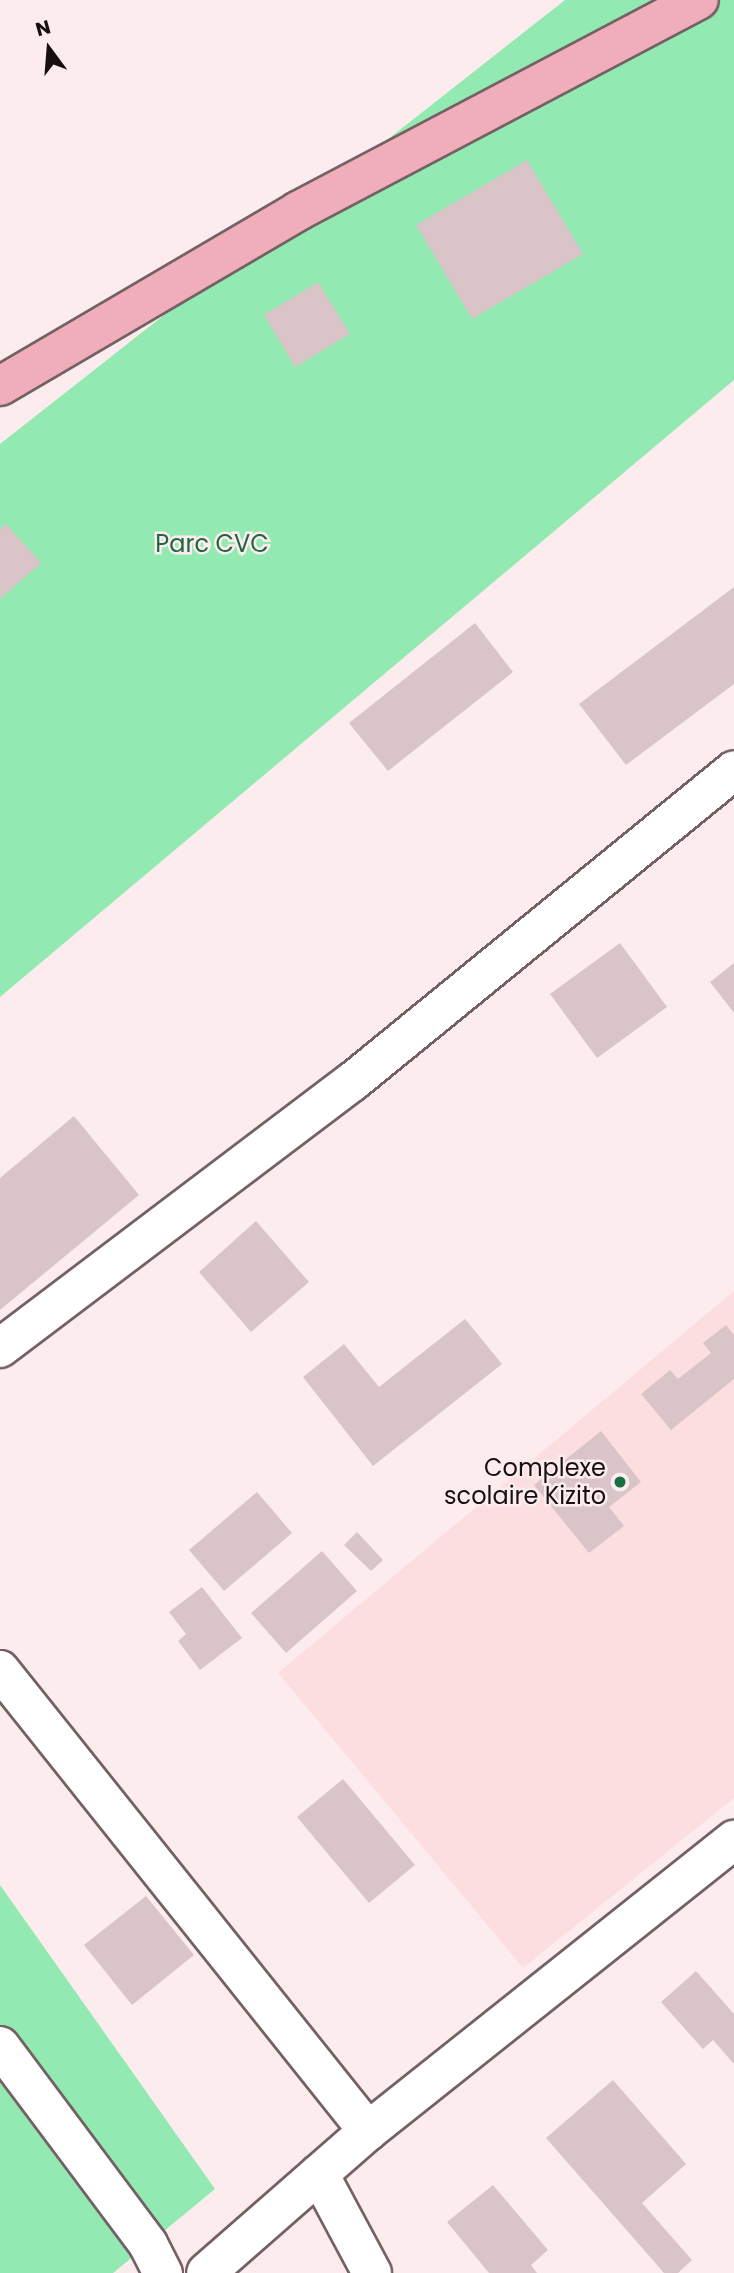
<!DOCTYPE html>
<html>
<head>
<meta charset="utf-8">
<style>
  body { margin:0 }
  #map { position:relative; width:734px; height:2273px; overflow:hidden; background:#fcecee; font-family:Poppins,sans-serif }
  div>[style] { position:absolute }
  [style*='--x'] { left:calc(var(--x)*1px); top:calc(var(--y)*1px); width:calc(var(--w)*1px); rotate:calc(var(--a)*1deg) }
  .built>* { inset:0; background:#fcdee1 }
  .green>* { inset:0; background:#92e9b1 }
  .building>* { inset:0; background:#d9c5c7 }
  .roads { filter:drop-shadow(2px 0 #736163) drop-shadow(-2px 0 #736163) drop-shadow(0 2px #736163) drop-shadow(0 -2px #736163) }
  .minor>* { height:38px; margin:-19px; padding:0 19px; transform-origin:19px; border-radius:19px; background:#fff }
  .major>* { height:38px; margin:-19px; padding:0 19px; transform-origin:19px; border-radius:19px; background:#efaeb9 }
  .dots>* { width:19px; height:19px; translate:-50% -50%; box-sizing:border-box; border:4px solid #fcecee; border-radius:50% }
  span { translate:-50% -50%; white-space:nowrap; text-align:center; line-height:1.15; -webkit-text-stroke:5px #fcecee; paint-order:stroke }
  .park-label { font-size:24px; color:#1f673f }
  .poi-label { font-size:24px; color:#171011 }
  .right { translate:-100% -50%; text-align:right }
  .north { position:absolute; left:14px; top:14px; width:70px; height:70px; -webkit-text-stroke:5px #fcecee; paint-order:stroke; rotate:344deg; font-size:19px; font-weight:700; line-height:28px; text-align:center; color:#171011 }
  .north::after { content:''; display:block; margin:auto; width:24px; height:32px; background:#171011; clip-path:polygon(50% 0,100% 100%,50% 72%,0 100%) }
</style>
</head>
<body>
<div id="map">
  <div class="built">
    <div style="clip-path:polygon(734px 1291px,734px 1798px,523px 1968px,278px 1673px)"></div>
  </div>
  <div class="green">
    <div style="clip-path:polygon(565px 0,734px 0,734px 380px,0 997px,0 444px)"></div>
    <div style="clip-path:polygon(0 1885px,215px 2189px,113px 2273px,0 2273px)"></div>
  </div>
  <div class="building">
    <div style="clip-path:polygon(527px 160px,583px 254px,472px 319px,416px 225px)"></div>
    <div style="clip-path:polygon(318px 282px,350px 334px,295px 367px,264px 315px)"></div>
    <div style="clip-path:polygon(6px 524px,41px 563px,0 599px,0 529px)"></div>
    <div style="clip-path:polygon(734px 587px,734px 684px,626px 765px,579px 704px)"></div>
    <div style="clip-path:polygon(475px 623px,513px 672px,388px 771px,349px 723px)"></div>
    <div style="clip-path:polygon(620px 943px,667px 1007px,597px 1058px,550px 994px)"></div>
    <div style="clip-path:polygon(734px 963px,734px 1013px,710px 982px)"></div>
    <div style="clip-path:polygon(74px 1116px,139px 1195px,0 1310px,0 1178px)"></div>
    <div style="clip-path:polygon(256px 1221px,309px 1282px,251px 1332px,199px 1272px)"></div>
    <div style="clip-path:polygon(465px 1319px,502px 1364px,373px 1466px,303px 1377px,344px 1344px,379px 1387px)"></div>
    <div style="clip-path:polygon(726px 1325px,734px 1335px,734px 1379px,671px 1430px,641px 1394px,670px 1370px,678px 1379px,711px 1353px,703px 1343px)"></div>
    <div style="clip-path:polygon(601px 1431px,641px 1482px,609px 1507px,624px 1526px,589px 1553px,534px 1485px)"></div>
    <div style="clip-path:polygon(257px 1492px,292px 1533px,224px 1591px,189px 1550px)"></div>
    <div style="clip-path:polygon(357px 1532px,383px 1560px,371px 1571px,344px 1545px)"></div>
    <div style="clip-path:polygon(322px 1551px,357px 1591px,286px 1653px,251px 1613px)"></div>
    <div style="clip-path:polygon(202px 1587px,242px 1638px,200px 1670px,178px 1641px,186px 1634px,169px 1612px)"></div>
    <div style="clip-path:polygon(343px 1779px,415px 1865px,369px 1903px,297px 1817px)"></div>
    <div style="clip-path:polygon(146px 1896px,194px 1955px,132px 2005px,84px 1945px)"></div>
    <div style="clip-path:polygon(696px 1971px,734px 2014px,734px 2064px,713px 2040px,703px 2049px,661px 2002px)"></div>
    <div style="clip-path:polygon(613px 2080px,686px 2164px,642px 2203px,692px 2260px,678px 2273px,664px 2273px,546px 2138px)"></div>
    <div style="clip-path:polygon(493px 2185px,548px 2250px,531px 2265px,537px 2273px,489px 2273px,447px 2222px)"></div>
  </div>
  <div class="roads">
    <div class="minor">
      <div style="--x:0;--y:1348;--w:441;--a:-37.1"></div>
      <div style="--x:352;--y:1082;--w:493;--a:-39.2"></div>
      <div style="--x:0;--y:1670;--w:590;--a:51.4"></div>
      <div style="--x:368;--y:2131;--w:215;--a:138.8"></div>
      <div style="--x:0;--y:2046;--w:247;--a:53.2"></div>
      <div style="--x:148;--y:2244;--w:33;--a:63"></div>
      <div style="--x:368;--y:2131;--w:468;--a:-38.5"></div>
      <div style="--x:319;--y:2174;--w:112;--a:61.8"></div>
    </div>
    <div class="major">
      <div style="--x:0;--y:386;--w:346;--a:-30.4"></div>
      <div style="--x:298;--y:211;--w:453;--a:-27.8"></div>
    </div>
  </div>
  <div class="dots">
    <div style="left:620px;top:1482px;background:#186f41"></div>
  </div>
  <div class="park-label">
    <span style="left:212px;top:544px">Parc CVC</span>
  </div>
  <div class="poi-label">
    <span class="right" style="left:606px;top:1482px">Complexe<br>scolaire Kizito</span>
  </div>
  <div class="north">N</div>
</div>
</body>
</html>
